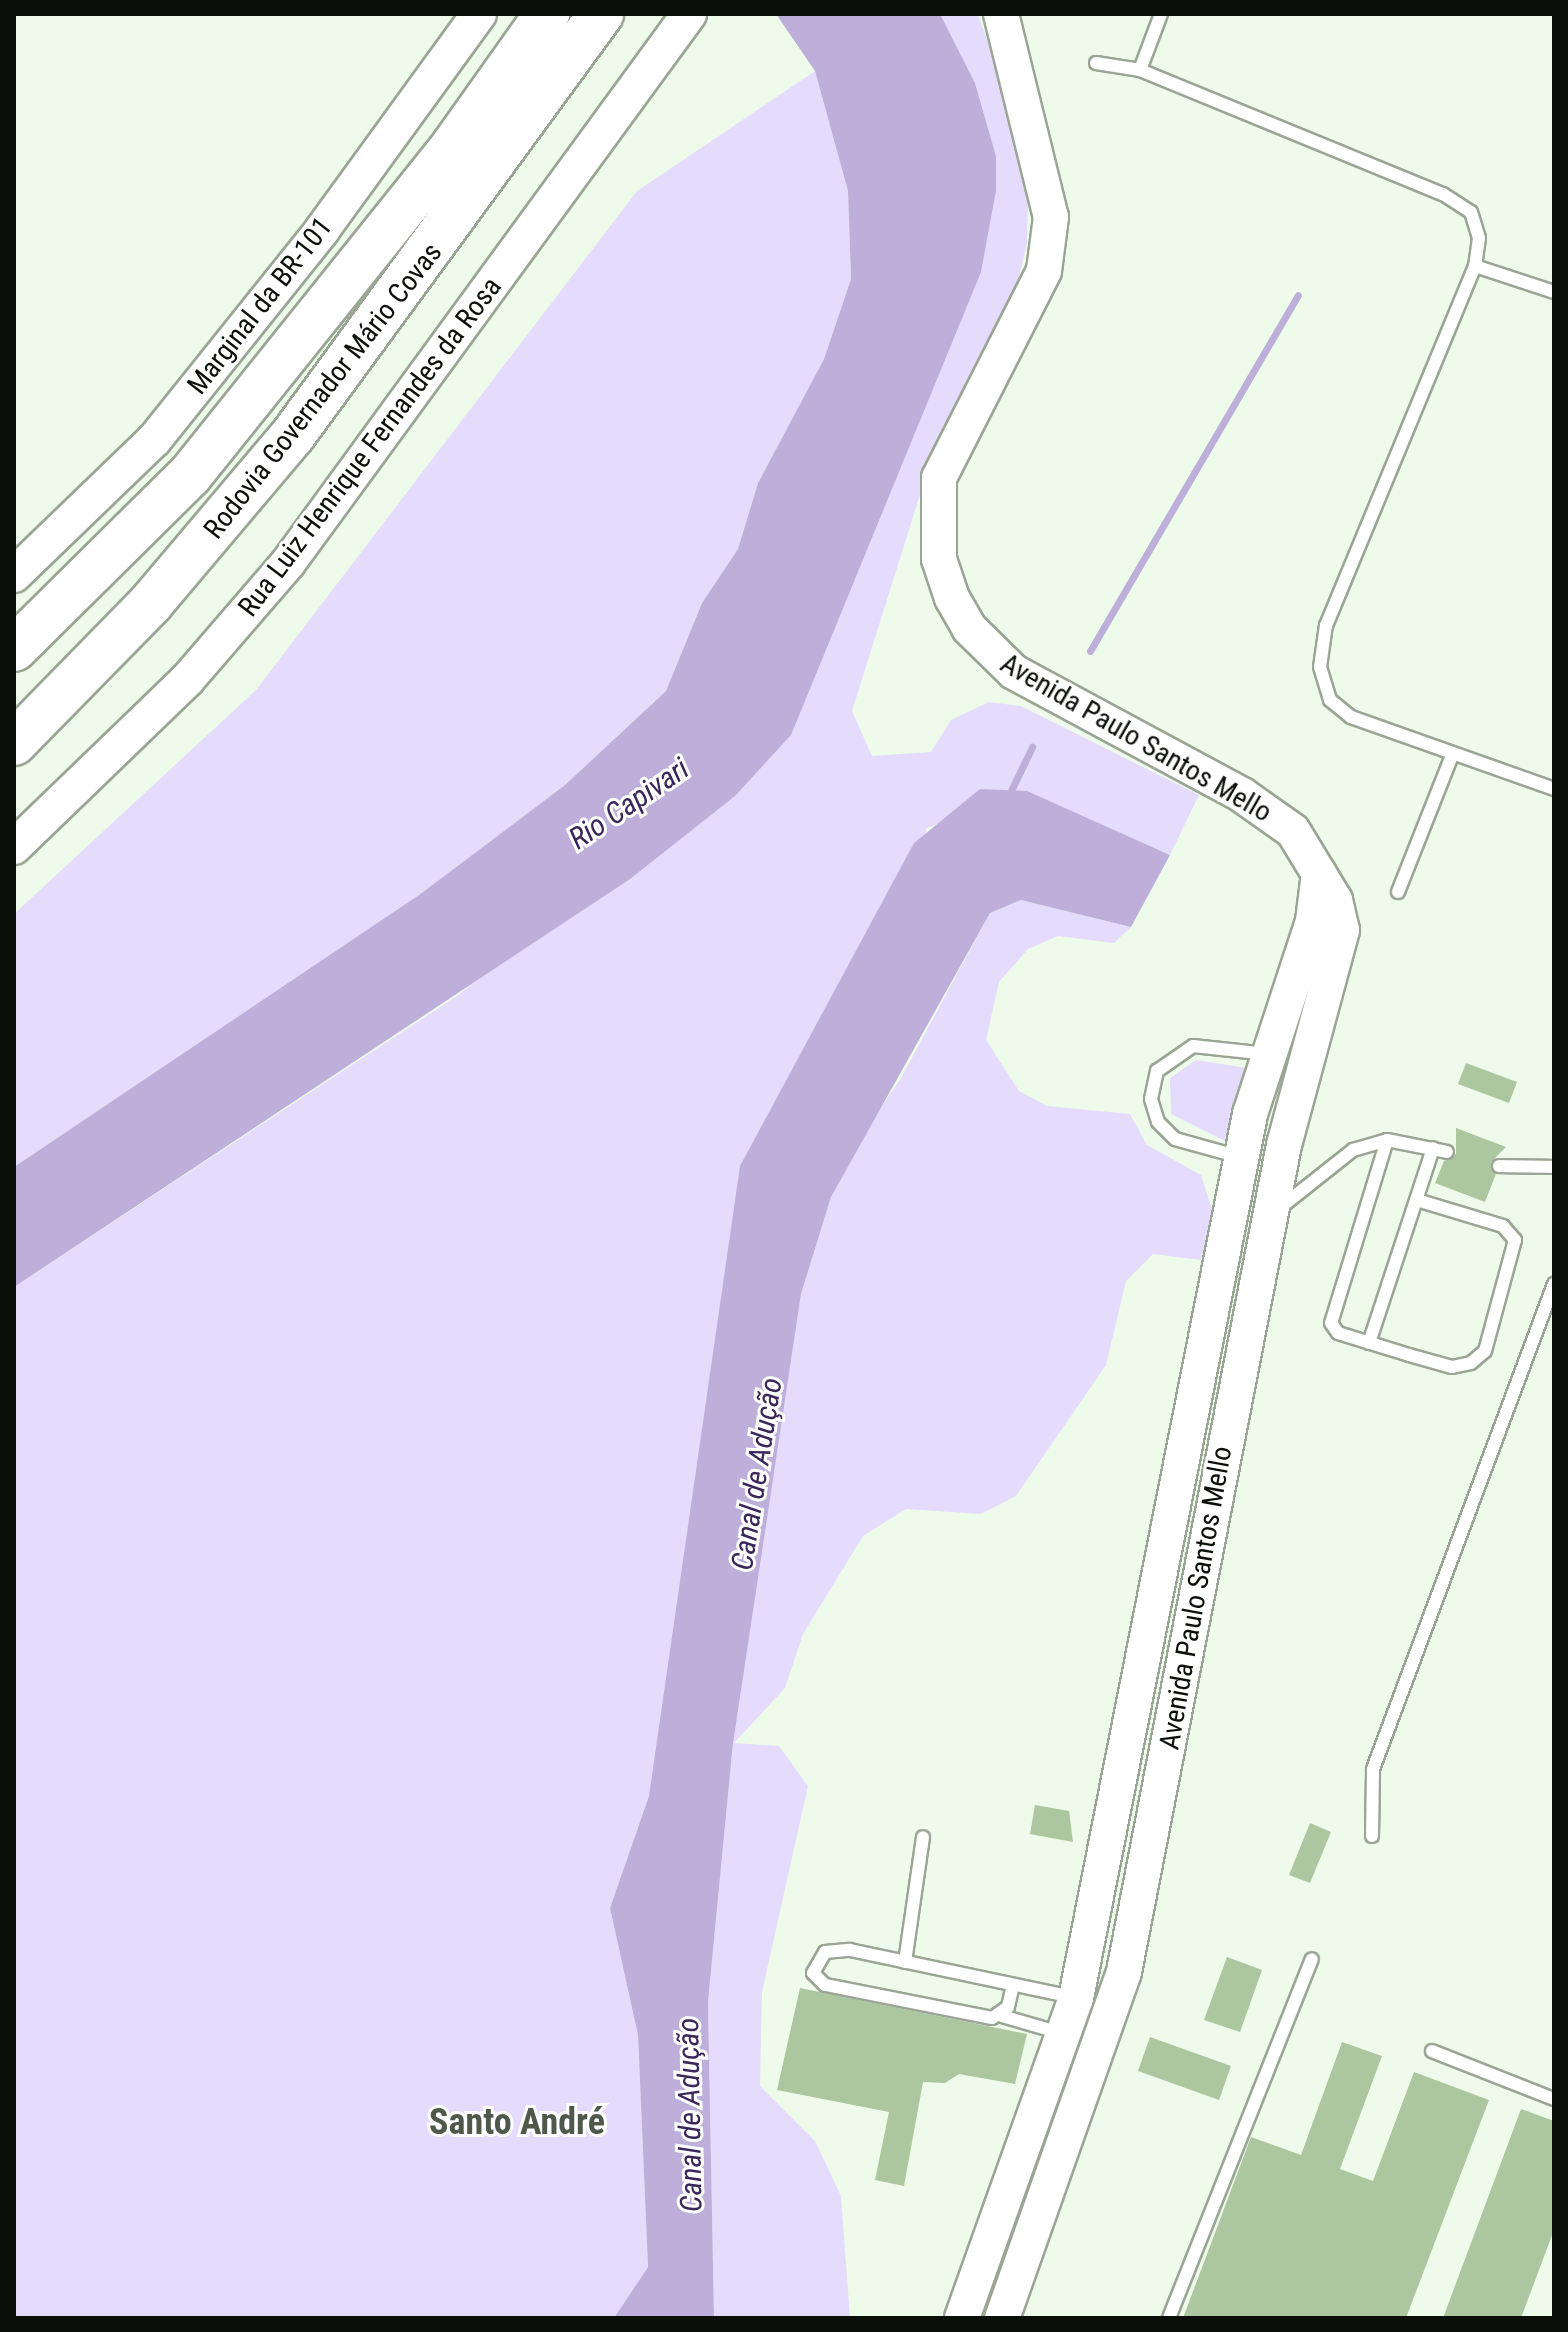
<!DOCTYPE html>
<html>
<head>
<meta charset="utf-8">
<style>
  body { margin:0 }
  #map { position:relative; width:1568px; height:2332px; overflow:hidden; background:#effbea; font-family:"Roboto Condensed",sans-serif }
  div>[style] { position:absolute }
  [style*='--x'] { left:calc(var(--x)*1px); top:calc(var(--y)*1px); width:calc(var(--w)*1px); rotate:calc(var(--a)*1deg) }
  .green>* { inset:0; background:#e5dbfc }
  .water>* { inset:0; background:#bdafd9 }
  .stream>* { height:7px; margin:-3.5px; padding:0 3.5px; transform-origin:3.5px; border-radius:3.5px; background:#bdafd9 }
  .building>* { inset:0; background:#acc6a0 }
  .roads { filter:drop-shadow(2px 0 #9aa595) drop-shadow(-2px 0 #9aa595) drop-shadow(0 2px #9aa595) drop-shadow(0 -2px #9aa595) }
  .lane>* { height:12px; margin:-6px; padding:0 6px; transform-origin:6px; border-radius:6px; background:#fff }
  .secondary>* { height:34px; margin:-17px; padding:0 17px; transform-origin:17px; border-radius:17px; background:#fff }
  .highway>* { height:44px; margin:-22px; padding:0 22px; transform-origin:22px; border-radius:22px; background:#fff }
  span { translate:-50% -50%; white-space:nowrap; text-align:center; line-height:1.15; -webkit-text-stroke:6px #fff; paint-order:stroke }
  .street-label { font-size:28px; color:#0b0f0a }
  .water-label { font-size:30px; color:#3b265a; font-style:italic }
  .district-label { font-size:36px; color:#4f584a; font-weight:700 }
  .frame { position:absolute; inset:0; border:16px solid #0b0f0a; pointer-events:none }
</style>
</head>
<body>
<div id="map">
  <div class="green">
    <div style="clip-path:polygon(940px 14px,978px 14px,1019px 131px,1028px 186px,1027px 243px,1014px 298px,929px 466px,852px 711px,872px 756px,931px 752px,951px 720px,989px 702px,1021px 706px,1199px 795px,1170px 855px,1026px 791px,927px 828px,649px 1796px,610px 1908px,638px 2035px,648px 2267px,614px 2318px,14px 2318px,14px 1287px,457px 996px,791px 735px,996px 156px,975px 83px)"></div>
    <div style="clip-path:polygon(815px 71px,848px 191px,851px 279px,824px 359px,758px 483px,738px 549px,702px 603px,666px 691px,565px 785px,419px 895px,14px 1167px,14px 914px,256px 690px,637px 191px)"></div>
    <div style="clip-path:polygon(1021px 900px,1131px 927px,1114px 943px,1058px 936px,1028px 949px,999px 982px,986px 1040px,1019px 1091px,1047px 1106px,1130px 1114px,1147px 1145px,1201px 1175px,1213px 1212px,1201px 1260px,1153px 1254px,1126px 1281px,1106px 1365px,1016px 1496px,981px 1514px,906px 1509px,863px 1536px,803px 1634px,785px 1688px,734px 1743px,779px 1746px,808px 1786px,762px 1992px,760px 2086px,815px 2141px,841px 2196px,850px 2318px,714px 2318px,708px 2002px,733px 1743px,744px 1642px,801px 1294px,831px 1197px,865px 1131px,901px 1078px,990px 913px)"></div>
    <div style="clip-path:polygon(1196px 1060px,1247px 1068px,1227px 1142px,1171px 1114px,1170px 1078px)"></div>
  </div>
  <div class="water">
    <div style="clip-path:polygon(776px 14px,940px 14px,975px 83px,996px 156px,996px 191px,981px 272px,791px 735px,735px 796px,630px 879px,14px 1287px,14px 1167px,419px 895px,565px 785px,666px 691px,702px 603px,738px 549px,758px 483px,824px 359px,851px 279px,848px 191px,815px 71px)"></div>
    <div style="clip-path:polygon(980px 789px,1027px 791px,1170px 855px,1131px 927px,1021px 900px,990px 913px,831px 1197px,801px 1294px,733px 1743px,708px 2002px,714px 2318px,614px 2318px,648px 2267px,638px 2035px,610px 1908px,649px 1796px,740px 1166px,914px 843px)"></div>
  </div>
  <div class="stream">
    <div style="--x:1090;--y:651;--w:412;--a:-59.7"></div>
    <div style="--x:1007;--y:799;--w:58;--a:-64.3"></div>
  </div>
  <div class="building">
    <div style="clip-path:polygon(1466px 1063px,1517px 1082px,1509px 1103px,1458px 1084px)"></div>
    <div style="clip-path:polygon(1456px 1128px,1506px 1147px,1491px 1162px,1496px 1174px,1485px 1202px,1435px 1183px,1444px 1161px,1456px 1154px)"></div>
    <div style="clip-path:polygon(1035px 1805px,1069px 1811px,1073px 1842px,1030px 1834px)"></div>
    <div style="clip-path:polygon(1310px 1823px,1331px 1832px,1310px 1883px,1289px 1875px)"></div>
    <div style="clip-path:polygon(1227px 1957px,1262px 1970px,1240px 2032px,1204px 2020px)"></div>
    <div style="clip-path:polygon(800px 1988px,1027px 2034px,1015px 2084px,959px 2074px,945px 2083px,923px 2082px,904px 2186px,875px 2180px,889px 2112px,777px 2090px)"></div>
    <div style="clip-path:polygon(1150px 2037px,1231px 2066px,1219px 2100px,1138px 2071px)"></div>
    <div style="clip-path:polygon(1342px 2042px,1382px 2056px,1340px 2169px,1373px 2181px,1414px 2072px,1489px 2100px,1406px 2318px,1183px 2318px,1251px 2137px,1301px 2155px)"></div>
    <div style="clip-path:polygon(1521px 2109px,1554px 2121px,1554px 2230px,1521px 2318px,1443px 2318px)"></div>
  </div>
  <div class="roads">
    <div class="lane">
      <div style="--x:1096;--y:63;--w:45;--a:9"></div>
      <div style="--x:1140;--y:70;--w:327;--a:22.3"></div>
      <div style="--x:1443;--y:194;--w:33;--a:33"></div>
      <div style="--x:1471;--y:212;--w:27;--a:73"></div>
      <div style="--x:1479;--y:238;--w:28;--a:98"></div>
      <div style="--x:1475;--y:266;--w:389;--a:112.5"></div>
      <div style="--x:1326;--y:625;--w:42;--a:98.1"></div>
      <div style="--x:1320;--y:667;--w:34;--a:73"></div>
      <div style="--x:1330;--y:700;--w:27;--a:39"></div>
      <div style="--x:1351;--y:717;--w:215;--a:19.5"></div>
      <div style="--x:1140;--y:70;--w:60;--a:-69.4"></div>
      <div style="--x:1475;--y:266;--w:83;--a:18.2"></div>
      <div style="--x:1398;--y:892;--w:144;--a:-68.4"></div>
      <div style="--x:1387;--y:1140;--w:191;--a:107"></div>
      <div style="--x:1331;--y:1323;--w:12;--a:55"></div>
      <div style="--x:1338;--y:1333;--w:74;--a:17.2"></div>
      <div style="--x:1409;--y:1355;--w:45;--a:15.6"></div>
      <div style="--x:1452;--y:1367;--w:19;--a:-12"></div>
      <div style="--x:1471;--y:1363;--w:18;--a:-41"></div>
      <div style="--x:1485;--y:1351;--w:115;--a:-74.9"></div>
      <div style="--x:1515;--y:1240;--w:18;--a:-131"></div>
      <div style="--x:1503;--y:1226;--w:90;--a:-163.2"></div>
      <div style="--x:1240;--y:1157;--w:67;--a:-164.5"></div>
      <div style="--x:1175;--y:1139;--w:24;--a:-135"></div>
      <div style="--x:1158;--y:1122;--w:24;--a:-107"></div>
      <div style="--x:1151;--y:1099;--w:29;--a:-78"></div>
      <div style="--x:1157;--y:1071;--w:44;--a:-34.8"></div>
      <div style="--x:1193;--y:1046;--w:75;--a:6.1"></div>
      <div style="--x:1499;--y:1166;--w:55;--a:1"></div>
      <div style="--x:1281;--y:1207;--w:92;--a:-38.4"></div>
      <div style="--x:1353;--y:1150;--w:35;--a:-16"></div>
      <div style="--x:1387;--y:1140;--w:61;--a:11.3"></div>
      <div style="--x:1369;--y:1343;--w:205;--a:-71.8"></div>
      <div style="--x:1372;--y:1836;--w:67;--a:-89.1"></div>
      <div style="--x:1373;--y:1769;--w:518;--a:-69.53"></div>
      <div style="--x:905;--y:1962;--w:126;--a:-81.8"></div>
      <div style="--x:1013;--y:1985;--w:23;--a:103"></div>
      <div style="--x:1008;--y:2007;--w:19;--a:145"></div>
      <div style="--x:992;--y:2018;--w:170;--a:-168.8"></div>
      <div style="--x:825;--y:1985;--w:17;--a:-135"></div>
      <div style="--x:813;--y:1973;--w:24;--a:-60"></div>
      <div style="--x:825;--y:1952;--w:25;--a:-5"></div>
      <div style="--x:850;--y:1950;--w:228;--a:11.9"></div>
      <div style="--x:1002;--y:2016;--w:61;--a:16.1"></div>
      <div style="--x:1432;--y:2051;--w:131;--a:21.5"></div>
      <div style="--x:1169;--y:2318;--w:386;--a:-68.3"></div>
    </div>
    <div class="secondary">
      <div style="--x:1001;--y:14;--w:209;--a:76.2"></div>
      <div style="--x:1051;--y:217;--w:54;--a:97.4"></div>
      <div style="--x:1044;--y:271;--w:232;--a:116.9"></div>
      <div style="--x:939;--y:478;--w:81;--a:90"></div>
      <div style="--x:939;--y:559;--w:41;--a:71.6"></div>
      <div style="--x:952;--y:598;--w:34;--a:60"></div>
      <div style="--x:969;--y:628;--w:63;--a:44.4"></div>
      <div style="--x:1014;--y:672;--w:259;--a:28.3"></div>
      <div style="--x:1242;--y:795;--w:62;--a:35.2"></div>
      <div style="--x:1293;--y:831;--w:81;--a:58.7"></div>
      <div style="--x:1335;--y:900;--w:31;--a:77"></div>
      <div style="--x:1342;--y:930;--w:223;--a:105.1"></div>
      <div style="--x:1284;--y:1145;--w:842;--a:100.95"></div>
      <div style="--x:1124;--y:1972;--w:367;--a:109.4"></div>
      <div style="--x:14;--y:575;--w:194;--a:-44"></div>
      <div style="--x:154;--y:440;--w:269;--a:-51.3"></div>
      <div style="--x:322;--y:230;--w:267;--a:-54"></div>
      <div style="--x:14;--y:847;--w:240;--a:-44"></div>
      <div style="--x:187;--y:680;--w:155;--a:-49.2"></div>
      <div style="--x:288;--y:563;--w:680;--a:-53.85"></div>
      <div style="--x:962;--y:2318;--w:340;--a:-70.4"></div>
      <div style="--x:1076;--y:1998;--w:901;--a:-78.86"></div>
      <div style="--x:1250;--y:1114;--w:203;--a:-71.9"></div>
      <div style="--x:1313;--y:921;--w:48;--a:-82.9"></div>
    </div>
    <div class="highway">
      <div style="--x:14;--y:649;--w:247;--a:-44.7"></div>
      <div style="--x:190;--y:475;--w:423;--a:-51.3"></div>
      <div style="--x:454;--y:145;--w:161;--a:-54.6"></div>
      <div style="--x:14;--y:743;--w:196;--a:-45.6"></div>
      <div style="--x:151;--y:603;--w:220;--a:-49.8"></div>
      <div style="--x:293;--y:435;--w:522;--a:-53.81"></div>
    </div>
  </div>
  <div class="street-label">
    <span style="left:260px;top:306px;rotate:-52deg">Marginal da BR-101</span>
    <span style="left:323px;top:391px;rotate:-52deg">Rodovia Governador Mário Covas</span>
    <span style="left:370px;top:447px;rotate:-53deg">Rua Luiz Henrique Fernandes da Rosa</span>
    <span style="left:1136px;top:738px;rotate:30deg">Avenida Paulo Santos Mello</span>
    <span style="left:1196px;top:1598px;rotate:-80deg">Avenida Paulo Santos Mello</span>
  </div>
  <div class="water-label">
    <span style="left:629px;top:804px;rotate:-34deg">Rio Capivari</span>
    <span style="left:757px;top:1474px;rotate:-81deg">Canal de Adução</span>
    <span style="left:690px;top:2115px;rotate:-91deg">Canal de Adução</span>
  </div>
  <div class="district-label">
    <span style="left:517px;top:2123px">Santo André</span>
  </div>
  <div class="frame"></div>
</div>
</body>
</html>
